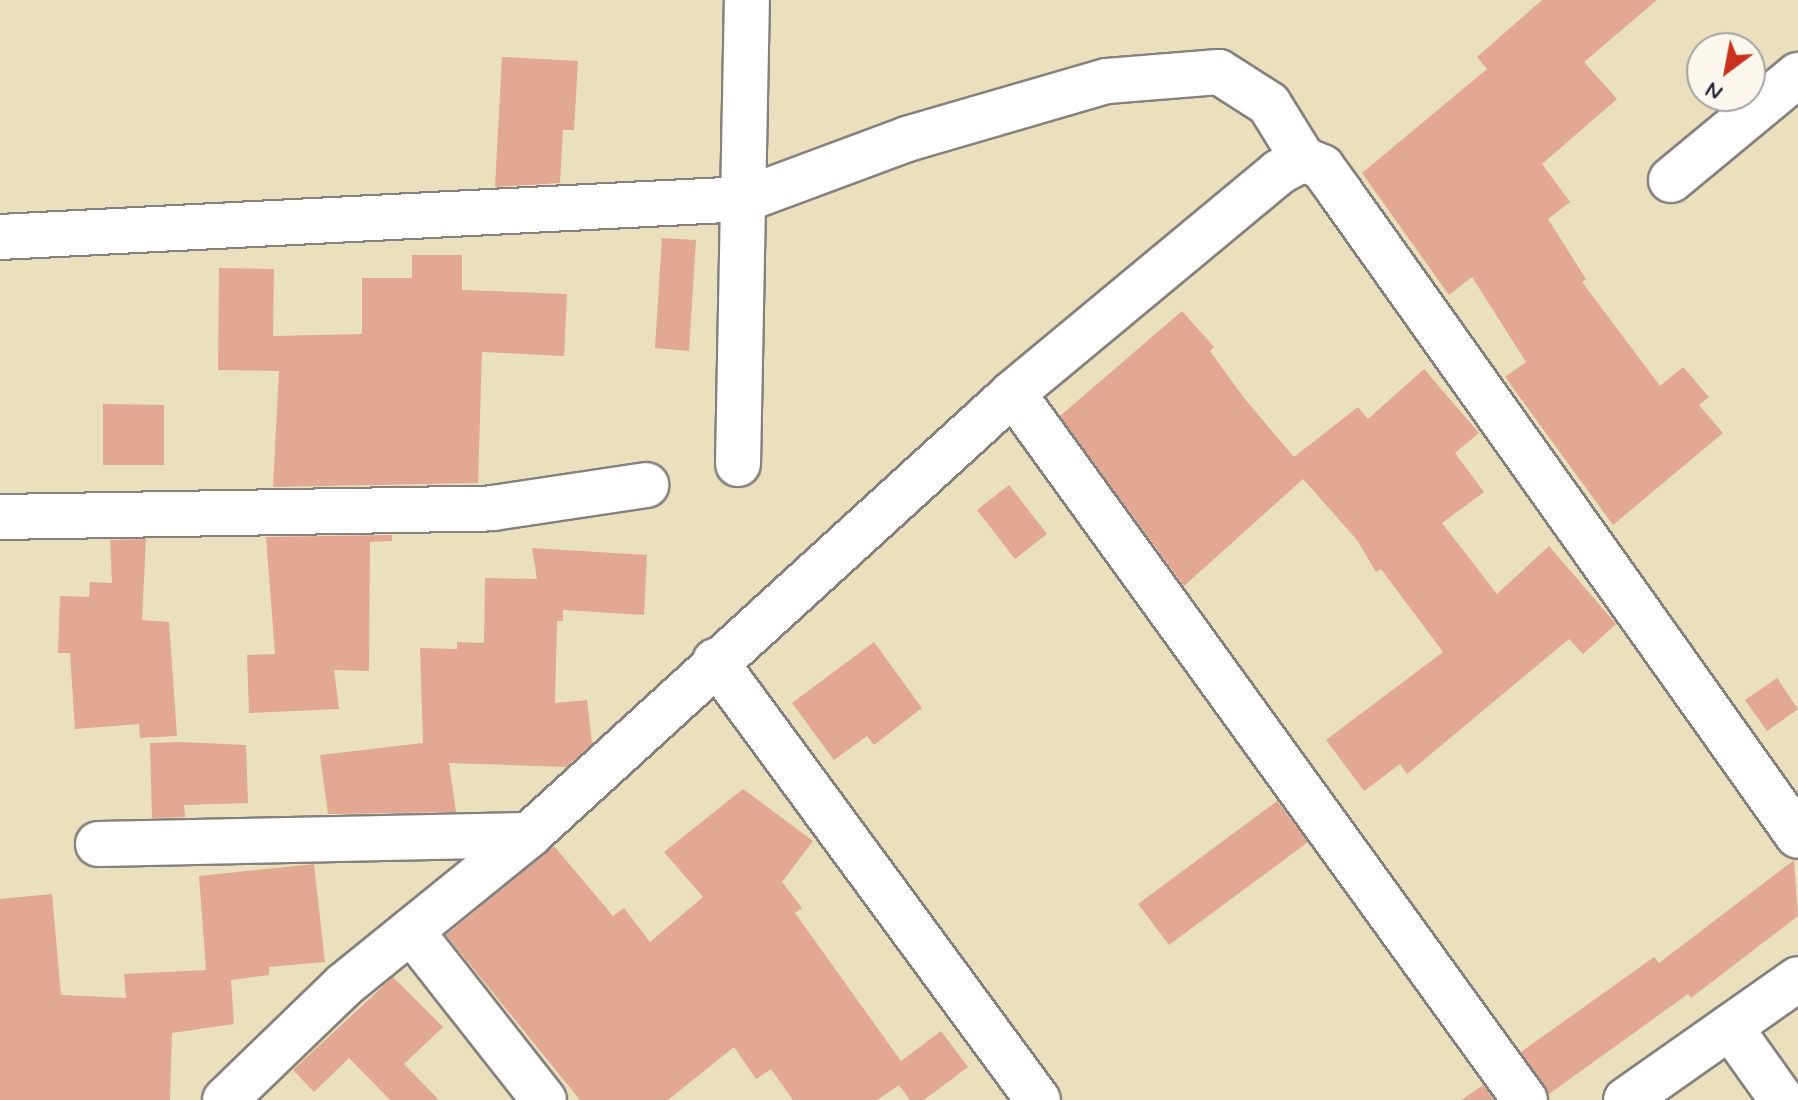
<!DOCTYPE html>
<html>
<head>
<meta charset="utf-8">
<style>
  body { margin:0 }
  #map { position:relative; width:1798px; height:1100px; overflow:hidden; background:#eae0bd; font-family:Mynerve,sans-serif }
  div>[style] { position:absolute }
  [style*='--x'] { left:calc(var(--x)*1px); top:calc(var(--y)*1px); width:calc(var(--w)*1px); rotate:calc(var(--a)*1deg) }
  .building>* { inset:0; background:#e2a894 }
  .roads { filter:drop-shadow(2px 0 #86817c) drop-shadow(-2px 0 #86817c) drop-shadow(0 2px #86817c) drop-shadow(0 -2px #86817c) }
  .minor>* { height:44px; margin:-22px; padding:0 22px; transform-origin:22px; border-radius:22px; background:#fff }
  span { translate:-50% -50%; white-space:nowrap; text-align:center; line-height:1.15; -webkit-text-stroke:6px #fbf7ec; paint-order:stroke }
  .north { position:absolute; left:1686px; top:32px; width:80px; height:80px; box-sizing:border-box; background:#fbf7ec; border:2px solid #a4a2a5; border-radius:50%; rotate:212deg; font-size:22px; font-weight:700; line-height:32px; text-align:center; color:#22223b }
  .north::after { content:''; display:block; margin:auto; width:28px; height:36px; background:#c8321e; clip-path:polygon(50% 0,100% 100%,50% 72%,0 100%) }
</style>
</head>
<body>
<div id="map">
  <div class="building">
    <div style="clip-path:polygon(1542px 0,1657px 0,1584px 62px,1617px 99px,1542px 164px,1570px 202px,1548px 219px,1586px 279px,1582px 282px,1660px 386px,1683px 367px,1709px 397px,1699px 405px,1723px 433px,1613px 525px,1505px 377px,1526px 362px,1472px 277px,1449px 295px,1362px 173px,1487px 69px,1477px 57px)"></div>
    <div style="clip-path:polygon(502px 57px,578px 61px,574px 130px,563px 130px,560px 183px,495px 187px)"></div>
    <div style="clip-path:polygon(662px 238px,696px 240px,689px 351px,655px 348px)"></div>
    <div style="clip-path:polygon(412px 255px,462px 255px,462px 290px,567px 294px,564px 356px,482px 352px,478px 483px,273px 487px,279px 371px,218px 370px,219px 268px,274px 269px,273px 336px,362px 334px,362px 278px,412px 278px)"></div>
    <div style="clip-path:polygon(1182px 311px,1214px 347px,1210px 351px,1244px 398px,1294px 457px,1358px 407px,1368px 419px,1424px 369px,1479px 433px,1455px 453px,1484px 492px,1442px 523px,1497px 594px,1549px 546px,1616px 624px,1583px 654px,1569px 639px,1407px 774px,1400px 764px,1364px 791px,1326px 740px,1443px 652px,1381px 569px,1376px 572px,1357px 540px,1303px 479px,1184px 586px,1060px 416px)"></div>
    <div style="clip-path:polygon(103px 404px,164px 405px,164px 465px,103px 465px)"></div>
    <div style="clip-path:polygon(1009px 485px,1047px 534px,1015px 559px,977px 510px)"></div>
    <div style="clip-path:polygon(392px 535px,392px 541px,370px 542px,369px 671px,334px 670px,339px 709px,249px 713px,247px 655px,275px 654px,266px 537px)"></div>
    <div style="clip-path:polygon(146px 539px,142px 620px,169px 622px,177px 736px,140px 738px,139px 724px,75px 729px,70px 653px,58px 653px,60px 596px,89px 597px,90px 582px,112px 583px,110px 540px)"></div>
    <div style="clip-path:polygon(532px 548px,647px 555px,644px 615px,563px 610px,563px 621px,557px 621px,555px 703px,587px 700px,592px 744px,566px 767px,449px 763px,456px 812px,328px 814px,320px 755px,423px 743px,420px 648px,457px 649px,457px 642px,484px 643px,485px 578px,537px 579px)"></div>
    <div style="clip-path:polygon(874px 642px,922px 708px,874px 745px,867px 736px,834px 760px,792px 703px)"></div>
    <div style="clip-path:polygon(1777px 678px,1798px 709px,1767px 731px,1745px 700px)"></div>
    <div style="clip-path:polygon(182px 742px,246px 745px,248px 803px,184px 805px,185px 817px,152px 818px,150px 743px)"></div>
    <div style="clip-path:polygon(743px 789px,813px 841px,782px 882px,802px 908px,795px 913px,901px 1061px,941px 1031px,968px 1067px,924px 1100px,910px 1100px,899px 1085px,877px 1100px,793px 1100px,771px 1069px,756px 1079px,734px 1047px,668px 1100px,580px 1100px,446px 935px,554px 846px,613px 916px,624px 908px,650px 942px,703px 897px,664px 852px)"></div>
    <div style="clip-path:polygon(1277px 801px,1308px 842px,1169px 945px,1138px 904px)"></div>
    <div style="clip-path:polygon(1794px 860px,1798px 916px,1691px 998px,1688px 994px,1549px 1094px,1521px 1052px,1654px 957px,1659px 963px)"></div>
    <div style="clip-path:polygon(314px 864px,325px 962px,269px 967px,269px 975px,231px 980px,234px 1024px,172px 1033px,170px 1100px,0 1100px,0 899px,52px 894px,61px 995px,126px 998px,124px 974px,206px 970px,199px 876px)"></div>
    <div style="clip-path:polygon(393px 977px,443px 1027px,404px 1064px,439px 1100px,390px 1100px,349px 1058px,314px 1092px,293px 1070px)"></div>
    <div style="clip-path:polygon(1483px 1085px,1494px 1100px,1461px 1100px)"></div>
  </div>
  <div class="roads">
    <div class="minor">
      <div style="--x:1671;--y:180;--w:165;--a:-39.6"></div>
      <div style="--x:0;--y:237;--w:747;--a:-2.92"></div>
      <div style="--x:746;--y:199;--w:172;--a:-20.4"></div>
      <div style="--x:907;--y:139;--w:208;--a:-16.2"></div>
      <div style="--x:1107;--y:81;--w:112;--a:-4.6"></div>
      <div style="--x:1219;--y:72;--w:59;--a:32.6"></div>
      <div style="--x:1269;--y:104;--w:65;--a:58.3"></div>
      <div style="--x:1013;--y:393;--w:873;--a:54.09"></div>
      <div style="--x:738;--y:464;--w:464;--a:-88.9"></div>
      <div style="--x:0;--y:517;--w:493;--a:-1"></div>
      <div style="--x:493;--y:508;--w:155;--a:-8.5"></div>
      <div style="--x:715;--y:661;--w:545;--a:53.66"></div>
      <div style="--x:98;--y:844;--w:431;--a:-1.2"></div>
      <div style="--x:411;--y:931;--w:215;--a:51.8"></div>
      <div style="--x:1730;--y:1027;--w:90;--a:54.5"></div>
      <div style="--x:225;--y:1100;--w:165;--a:-44"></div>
      <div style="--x:344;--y:985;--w:238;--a:-39"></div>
      <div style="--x:529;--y:835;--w:655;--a:-42.4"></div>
      <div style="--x:1013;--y:393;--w:346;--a:-39.7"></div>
      <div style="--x:1279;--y:172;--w:27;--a:-28"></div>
      <div style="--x:1303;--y:159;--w:21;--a:23"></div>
      <div style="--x:1322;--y:167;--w:31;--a:54"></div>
      <div style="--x:1340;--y:192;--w:790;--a:54.58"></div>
      <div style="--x:1626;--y:1100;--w:210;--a:-35.1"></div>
    </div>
  </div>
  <div class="north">N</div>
</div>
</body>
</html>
